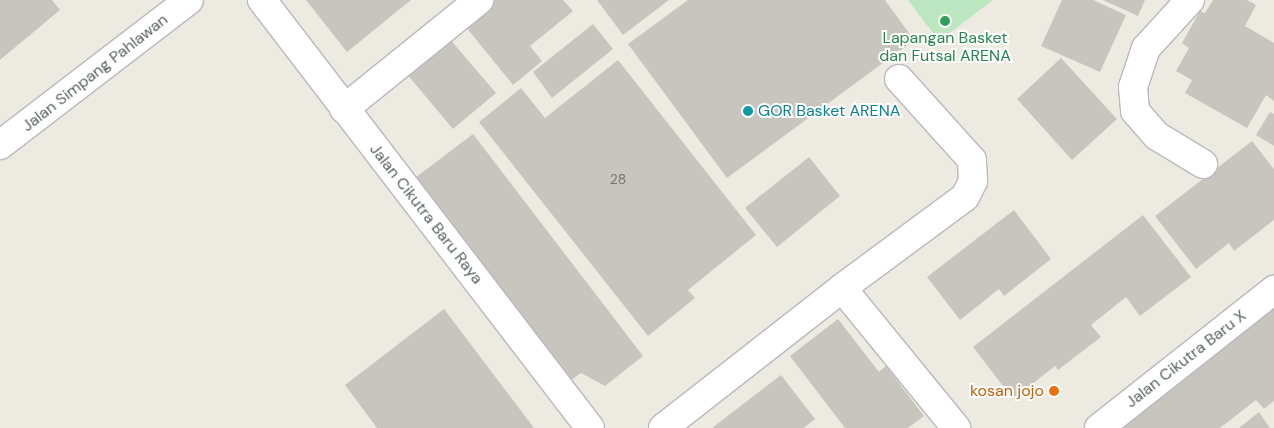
<!DOCTYPE html>
<html>
<head>
<meta charset="utf-8">
<style>
  body { margin:0 }
  #map { position:relative; width:1274px; height:428px; overflow:hidden; background:#edebe1; font-family:"DM Sans",sans-serif }
  div>[style] { position:absolute }
  [style*='--x'] { left:calc(var(--x)*1px); top:calc(var(--y)*1px); width:calc(var(--w)*1px); rotate:calc(var(--a)*1deg) }
  .green>* { inset:0; background:#bce6bf }
  .building>* { inset:0; background:#c8c5be }
  .roads { filter:drop-shadow(1px 0 #b7b9be) drop-shadow(-1px 0 #b7b9be) drop-shadow(0 1px #b7b9be) drop-shadow(0 -1px #b7b9be) }
  .minor>* { height:28px; margin:-14px; padding:0 14px; transform-origin:14px; border-radius:14px; background:#fff }
  .dots>* { width:14px; height:14px; translate:-50% -50%; box-sizing:border-box; border:2px solid #fff; border-radius:50% }
  span { translate:-50% -50%; white-space:nowrap; text-align:center; line-height:1.15; -webkit-text-stroke:4px #fff; paint-order:stroke }
  .number-label { font-size:14px; color:#767779 }
  .number-label span { -webkit-text-stroke-width:0 }
  .leisure-label { font-size:16px; color:#27864d }
  .street-label { font-size:16px; color:#5a5d62 }
  .culture-label { font-size:16px; color:#0d838f }
  .left { translate:0 -50%; text-align:left }
  .food-label { font-size:16px; color:#c56008 }
  .right { translate:-100% -50%; text-align:right }
</style>
</head>
<body>
<div id="map">
  <div class="green">
    <div style="clip-path:polygon(908px 0,993px 0,939px 41px)"></div>
  </div>
  <div class="building">
    <div style="clip-path:polygon(0 0,52px 0,60px 10px,0 60px)"></div>
    <div style="clip-path:polygon(306px 0,411px 0,347px 52px)"></div>
    <div style="clip-path:polygon(487px 0,563px 0,573px 11px,530px 46px,542px 61px,513px 85px,461px 21px)"></div>
    <div style="clip-path:polygon(597px 0,669px 0,623px 35px)"></div>
    <div style="clip-path:polygon(688px 0,885px 0,914px 40px,727px 178px,628px 44px)"></div>
    <div style="clip-path:polygon(1062px 0,1093px 0,1126px 15px,1100px 72px,1041px 46px)"></div>
    <div style="clip-path:polygon(1103px 0,1145px 0,1138px 16px)"></div>
    <div style="clip-path:polygon(1213px 0,1247px 0,1256px 5px,1245px 26px,1274px 43px,1274px 101px,1266px 95px,1247px 128px,1185px 93px,1192px 80px,1176px 71px,1189px 48px,1182px 43px,1200px 11px,1205px 13px)"></div>
    <div style="clip-path:polygon(593px 24px,613px 49px,552px 98px,533px 72px)"></div>
    <div style="clip-path:polygon(448px 37px,496px 93px,453px 129px,406px 73px)"></div>
    <div style="clip-path:polygon(1061px 58px,1117px 119px,1072px 160px,1017px 99px)"></div>
    <div style="clip-path:polygon(618px 60px,756px 235px,688px 290px,695px 298px,648px 336px,479px 122px,521px 88px,545px 118px)"></div>
    <div style="clip-path:polygon(1270px 112px,1274px 114px,1274px 146px,1256px 135px)"></div>
    <div style="clip-path:polygon(473px 134px,643px 356px,605px 386px,581px 373px,566px 384px,411px 181px)"></div>
    <div style="clip-path:polygon(1252px 141px,1274px 169px,1274px 220px,1234px 251px,1229px 243px,1196px 269px,1155px 216px)"></div>
    <div style="clip-path:polygon(809px 157px,840px 196px,777px 247px,745px 208px)"></div>
    <div style="clip-path:polygon(1014px 210px,1051px 259px,1004px 296px,999px 289px,960px 320px,927px 277px)"></div>
    <div style="clip-path:polygon(1143px 215px,1191px 277px,1140px 316px,1126px 297px,1091px 325px,1101px 337px,1058px 370px,1055px 366px,1013px 399px,973px 347px)"></div>
    <div style="clip-path:polygon(1274px 302px,1274px 401px,1264px 409px,1256px 400px,1220px 428px,1112px 428px)"></div>
    <div style="clip-path:polygon(444px 309px,534px 428px,377px 428px,345px 385px)"></div>
    <div style="clip-path:polygon(838px 319px,879px 372px,886px 366px,924px 416px,908px 428px,845px 428px,790px 356px)"></div>
    <div style="clip-path:polygon(781px 375px,815px 419px,804px 428px,712px 428px)"></div>
    <div style="clip-path:polygon(1259px 412px,1270px 428px,1239px 428px)"></div>
  </div>
  <div class="roads">
    <div class="minor">
      <div style="--x:262;--y:0;--w:539;--a:52.54"></div>
      <div style="--x:1190;--y:0;--w:65;--a:132.5"></div>
      <div style="--x:1146;--y:48;--w:41;--a:108.4"></div>
      <div style="--x:1133;--y:87;--w:24;--a:85"></div>
      <div style="--x:1135;--y:111;--w:33;--a:49"></div>
      <div style="--x:1157;--y:136;--w:54;--a:31.3"></div>
      <div style="--x:344;--y:109;--w:174;--a:-38.9"></div>
      <div style="--x:0;--y:145;--w:238;--a:-37.5"></div>
      <div style="--x:842;--y:288;--w:181;--a:50.8"></div>
      <div style="--x:663;--y:428;--w:227;--a:-38"></div>
      <div style="--x:842;--y:288;--w:153;--a:-36.5"></div>
      <div style="--x:965;--y:197;--w:18;--a:-63"></div>
      <div style="--x:973;--y:181;--w:21;--a:-93"></div>
      <div style="--x:972;--y:160;--w:109;--a:-132"></div>
      <div style="--x:1099;--y:428;--w:223;--a:-38.3"></div>
    </div>
  </div>
  <div class="dots">
    <div style="left:945px;top:21px;background:#2e9e5b"></div>
    <div style="left:748px;top:111px;background:#0f9aa8"></div>
    <div style="left:1054px;top:391px;background:#e8710a"></div>
  </div>
  <div class="number-label">
    <span style="left:618px;top:179px">28</span>
  </div>
  <div class="leisure-label">
    <span style="left:945px;top:47px">Lapangan Basket<br>dan Futsal ARENA</span>
  </div>
  <div class="street-label">
    <span style="left:95px;top:73px;rotate:-38deg">Jalan Simpang Pahlawan</span>
    <span style="left:426px;top:214px;rotate:52deg">Jalan Cikutra Baru Raya</span>
    <span style="left:1186px;top:359px;rotate:-38deg">Jalan Cikutra Baru X</span>
  </div>
  <div class="culture-label">
    <span class="left" style="left:758px;top:111px">GOR Basket ARENA</span>
  </div>
  <div class="food-label">
    <span class="right" style="left:1044px;top:391px">kosan jojo</span>
  </div>
</div>
</body>
</html>
